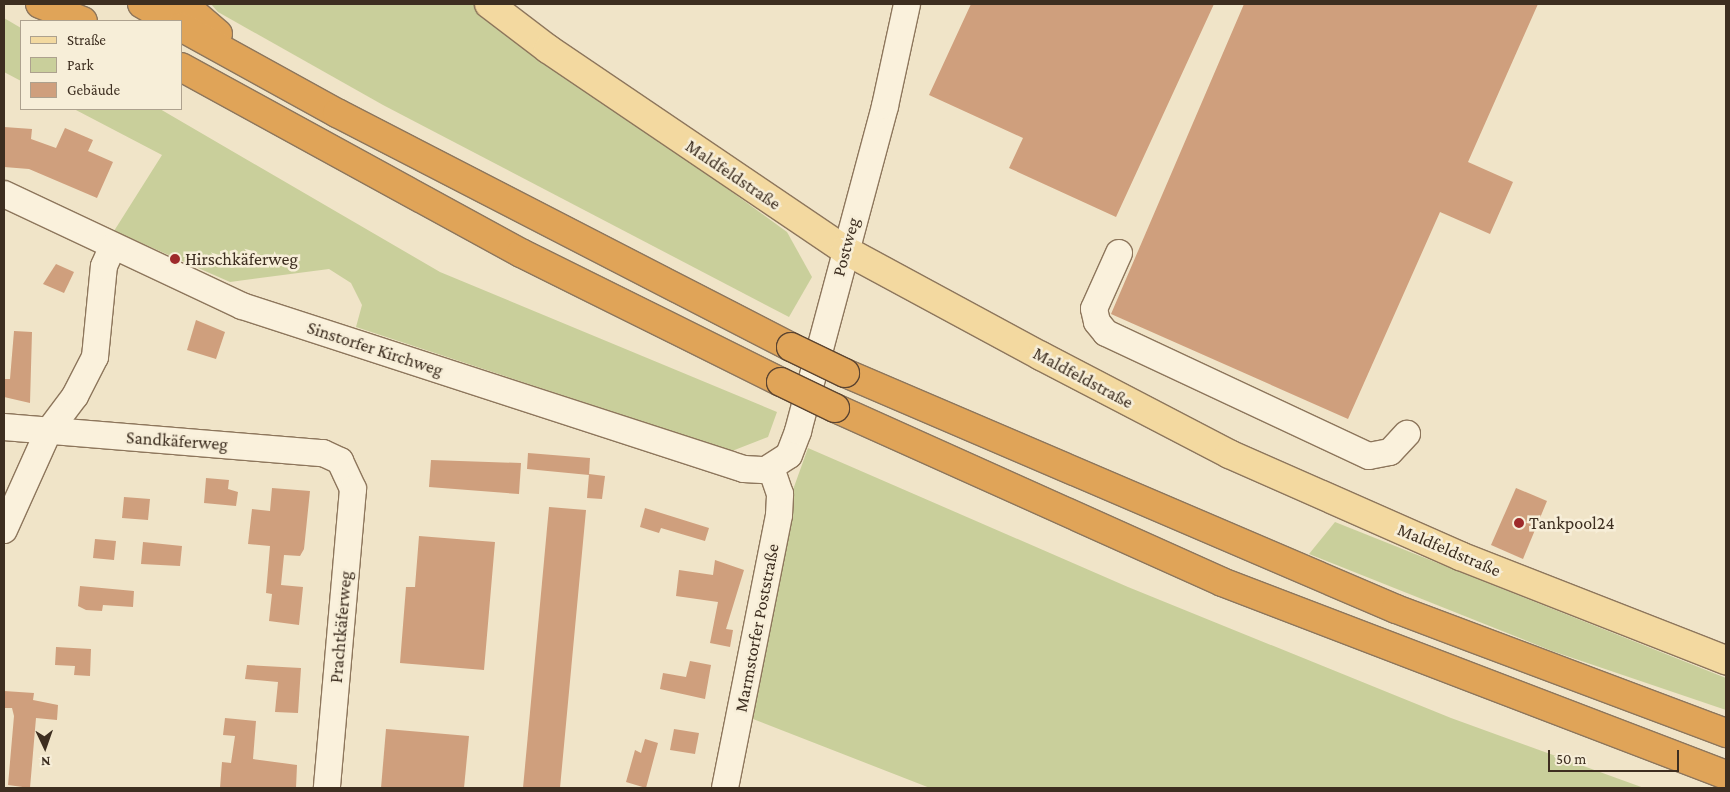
<!DOCTYPE html>
<html>
<head>
<meta charset="utf-8">
<style>
  body { margin:0 }
  #map { position:relative; width:1730px; height:792px; overflow:hidden; background:#f0e4c8; font-family:"Crimson Pro",serif }
  div>[style] { position:absolute }
  [style*='--x'] { left:calc(var(--x)*1px); top:calc(var(--y)*1px); width:calc(var(--w)*1px); rotate:calc(var(--a)*1deg) }
  .green>* { inset:0; background:#c9cf9b }
  .building>* { inset:0; background:#cf9f7d }
  .roads { filter:drop-shadow(1px 0 #8d765c) drop-shadow(-1px 0 #8d765c) drop-shadow(0 1px #8d765c) drop-shadow(0 -1px #8d765c) }
  .minor>* { height:26px; margin:-13px; padding:0 13px; transform-origin:13px; border-radius:13px; background:#faf1dc }
  .major>* { height:28px; margin:-14px; padding:0 14px; transform-origin:14px; border-radius:14px; background:#f3d9a0 }
  .highway>* { height:28px; margin:-14px; padding:0 14px; transform-origin:14px; border-radius:14px; background:#e0a458 }
  .bridges { filter:drop-shadow(1px 0 #5b4430) drop-shadow(-1px 0 #5b4430) drop-shadow(0 1px #5b4430) drop-shadow(0 -1px #5b4430) }
  .highway-bridge>* { height:28px; margin:-14px; padding:0 14px; transform-origin:14px; border-radius:14px; background:#e0a458 }
  .dots>* { width:14px; height:14px; translate:-50% -50%; box-sizing:border-box; border:2px solid #f7eed8; border-radius:50% }
  span { translate:-50% -50%; white-space:nowrap; text-align:center; line-height:1.15; -webkit-text-stroke:5px #f7eed8; paint-order:stroke }
  .street-label { font-size:18px; color:#3d2e20 }
  .poi-label { font-size:18px; color:#3d2e20 }
  .left { translate:0 -50%; text-align:left }
  .frame { position:absolute; inset:0; border:5px solid #3d2e20; pointer-events:none }
  .legend { position:absolute; left:20px; top:20px; width:162px; height:90px; box-sizing:border-box; background:#f7eed8; border:1px solid #ada18e; margin:0; padding:6px 9px; list-style:none; font-size:15px; color:#3d2e20 }
  .legend li { display:flex; align-items:center; gap:10px; height:25px }
  .legend b { width:25px; border:1px solid #ada18e }
  .north { position:absolute; left:20px; top:722px; width:50px; height:50px; -webkit-text-stroke:4px #f7eed8; paint-order:stroke; rotate:177deg; font-size:14px; font-weight:700; line-height:20px; text-align:center; color:#3d2e20 }
  .north::after { content:''; display:block; margin:auto; width:18px; height:22px; background:#3d2e20; clip-path:polygon(50% 0,100% 100%,50% 72%,0 100%) }
  .scale { position:absolute; left:1548px; top:750px; width:131px; height:22px; box-sizing:border-box; border:2px solid #3d2e20; border-top:0; padding-left:6px; font-size:15px; line-height:18px; white-space:nowrap; color:#3d2e20; -webkit-text-stroke:4px #f7eed8; paint-order:stroke }
</style>
</head>
<body>
<div id="map">
  <div class="green">
    <div style="clip-path:polygon(211px 4px,473px 4px,787px 232px,812px 277px,789px 317px,383px 105px,218px 12px)"></div>
    <div style="clip-path:polygon(4px 18px,21px 28px,21px 81px,4px 72px)"></div>
    <div style="clip-path:polygon(74px 109px,160px 109px,440px 272px,777px 412px,768px 437px,732px 451px,356px 327px,362px 305px,351px 283px,329px 269px,230px 282px,114px 231px,162px 155px)"></div>
    <div style="clip-path:polygon(808px 448px,1128px 587px,1451px 718px,1644px 788px,930px 788px,753px 719px,790px 498px)"></div>
    <div style="clip-path:polygon(1335px 522px,1726px 678px,1726px 710px,1552px 651px,1309px 554px)"></div>
  </div>
  <div class="building">
    <div style="clip-path:polygon(971px 4px,1214px 4px,1116px 217px,1009px 168px,1023px 138px,929px 95px)"></div>
    <div style="clip-path:polygon(1244px 4px,1538px 4px,1468px 162px,1513px 182px,1490px 234px,1440px 212px,1348px 419px,1111px 314px)"></div>
    <div style="clip-path:polygon(4px 127px,32px 129px,31px 139px,56px 148px,65px 128px,93px 140px,88px 151px,113px 162px,97px 198px,29px 169px,4px 167px)"></div>
    <div style="clip-path:polygon(56px 264px,74px 272px,64px 293px,43px 284px)"></div>
    <div style="clip-path:polygon(196px 320px,225px 332px,216px 359px,187px 350px)"></div>
    <div style="clip-path:polygon(14px 331px,32px 332px,30px 403px,4px 397px,4px 379px,10px 379px)"></div>
    <div style="clip-path:polygon(528px 453px,590px 458px,589px 475px,527px 469px)"></div>
    <div style="clip-path:polygon(431px 460px,521px 463px,519px 494px,429px 487px)"></div>
    <div style="clip-path:polygon(589px 474px,605px 476px,602px 499px,587px 498px)"></div>
    <div style="clip-path:polygon(206px 478px,229px 480px,228px 489px,238px 492px,236px 506px,204px 503px)"></div>
    <div style="clip-path:polygon(272px 488px,310px 491px,304px 549px,300px 556px,284px 555px,281px 585px,303px 587px,299px 625px,269px 621px,272px 594px,266px 593px,270px 546px,248px 544px,252px 509px,270px 511px)"></div>
    <div style="clip-path:polygon(1516px 488px,1547px 501px,1523px 559px,1491px 545px)"></div>
    <div style="clip-path:polygon(124px 497px,150px 499px,148px 520px,122px 518px)"></div>
    <div style="clip-path:polygon(549px 507px,586px 510px,560px 788px,523px 788px)"></div>
    <div style="clip-path:polygon(645px 508px,709px 528px,705px 541px,661px 528px,659px 533px,640px 527px)"></div>
    <div style="clip-path:polygon(419px 536px,495px 542px,484px 670px,400px 663px,406px 587px,415px 587px)"></div>
    <div style="clip-path:polygon(95px 539px,116px 541px,114px 560px,93px 558px)"></div>
    <div style="clip-path:polygon(143px 542px,182px 546px,180px 566px,141px 564px)"></div>
    <div style="clip-path:polygon(715px 560px,744px 570px,726px 629px,733px 630px,730px 647px,710px 643px,718px 602px,676px 596px,679px 570px,713px 575px)"></div>
    <div style="clip-path:polygon(80px 586px,134px 591px,133px 607px,103px 605px,102px 611px,86px 610px,78px 606px)"></div>
    <div style="clip-path:polygon(56px 647px,91px 649px,90px 676px,74px 675px,75px 666px,55px 665px)"></div>
    <div style="clip-path:polygon(690px 661px,711px 665px,705px 699px,660px 689px,663px 673px,686px 677px)"></div>
    <div style="clip-path:polygon(247px 665px,301px 668px,298px 713px,275px 712px,278px 682px,245px 679px)"></div>
    <div style="clip-path:polygon(4px 691px,34px 693px,33px 700px,58px 705px,57px 720px,36px 718px,30px 788px,8px 785px,14px 716px,12px 708px,4px 708px)"></div>
    <div style="clip-path:polygon(225px 718px,256px 721px,253px 759px,297px 765px,296px 788px,220px 788px,222px 762px,231px 763px,235px 736px,223px 735px)"></div>
    <div style="clip-path:polygon(386px 729px,469px 736px,464px 788px,381px 788px)"></div>
    <div style="clip-path:polygon(674px 729px,699px 733px,695px 754px,670px 750px)"></div>
    <div style="clip-path:polygon(645px 739px,658px 743px,646px 788px,626px 782px,635px 750px,641px 753px)"></div>
  </div>
  <div class="roads">
    <div class="minor">
      <div style="--x:4;--y:194;--w:263;--a:25.2"></div>
      <div style="--x:242;--y:306;--w:528;--a:17.99"></div>
      <div style="--x:744;--y:469;--w:22;--a:3"></div>
      <div style="--x:766;--y:470;--w:27;--a:-33"></div>
      <div style="--x:789;--y:455;--w:26;--a:-69"></div>
      <div style="--x:798;--y:431;--w:336;--a:-75"></div>
      <div style="--x:885;--y:106;--w:104;--a:-77.8"></div>
      <div style="--x:1119;--y:253;--w:61;--a:114.1"></div>
      <div style="--x:1094;--y:309;--w:13;--a:77"></div>
      <div style="--x:1097;--y:322;--w:14;--a:51"></div>
      <div style="--x:1106;--y:333;--w:290;--a:25.1"></div>
      <div style="--x:1369;--y:456;--w:21;--a:-11"></div>
      <div style="--x:1390;--y:452;--w:25;--a:-47"></div>
      <div style="--x:4;--y:427;--w:320;--a:4.7"></div>
      <div style="--x:323;--y:453;--w:19;--a:25"></div>
      <div style="--x:340;--y:461;--w:31;--a:65"></div>
      <div style="--x:353;--y:489;--w:300;--a:95"></div>
      <div style="--x:4;--y:530;--w:107;--a:-65.8"></div>
      <div style="--x:48;--y:432;--w:45;--a:-53.1"></div>
      <div style="--x:75;--y:396;--w:44;--a:-62.9"></div>
      <div style="--x:95;--y:357;--w:91;--a:-84.4"></div>
      <div style="--x:104;--y:266;--w:22;--a:-66"></div>
      <div style="--x:725;--y:788;--w:278;--a:-78.8"></div>
      <div style="--x:779;--y:515;--w:21;--a:-87"></div>
      <div style="--x:780;--y:494;--w:28;--a:-109"></div>
    </div>
    <div class="major">
      <div style="--x:489;--y:4;--w:74;--a:37.3"></div>
      <div style="--x:548;--y:49;--w:359;--a:34.1"></div>
      <div style="--x:845;--y:250;--w:223;--a:28.4"></div>
      <div style="--x:1041;--y:356;--w:212;--a:27.5"></div>
      <div style="--x:1229;--y:454;--w:253;--a:23.8"></div>
      <div style="--x:1460;--y:556;--w:286;--a:21.4"></div>
    </div>
    <div class="highway">
      <div style="--x:40;--y:4;--w:46;--a:21.6"></div>
      <div style="--x:142;--y:4;--w:34;--a:30"></div>
      <div style="--x:183;--y:4;--w:46;--a:40.6"></div>
      <div style="--x:181;--y:27;--w:178;--a:28.9"></div>
      <div style="--x:337;--y:113;--w:511;--a:27.27"></div>
      <div style="--x:181;--y:67;--w:388;--a:28.7"></div>
      <div style="--x:521;--y:253;--w:290;--a:26.4"></div>
      <div style="--x:845;--y:373;--w:599;--a:23.19"></div>
      <div style="--x:1396;--y:609;--w:353;--a:20.6"></div>
      <div style="--x:835;--y:408;--w:424;--a:24.2"></div>
      <div style="--x:1222;--y:582;--w:540;--a:20.95"></div>
    </div>
  </div>
  <div class="bridges">
    <div class="highway-bridge">
      <div style="--x:791;--y:347;--w:60;--a:25.7"></div>
      <div style="--x:781;--y:382;--w:60;--a:25.7"></div>
    </div>
  </div>
  <div class="dots">
    <div style="left:175px;top:259px;background:#9e2a2b"></div>
    <div style="left:1519px;top:523px;background:#9e2a2b"></div>
  </div>
  <div class="street-label">
    <span style="left:733px;top:175px;rotate:34deg">Maldfeldstraße</span>
    <span style="left:846px;top:247px;rotate:-75deg">Postweg</span>
    <span style="left:375px;top:349px;rotate:18deg">Sinstorfer Kirchweg</span>
    <span style="left:1083px;top:378px;rotate:28deg">Maldfeldstraße</span>
    <span style="left:177px;top:441px;rotate:4deg">Sandkäferweg</span>
    <span style="left:1449px;top:550px;rotate:23deg">Maldfeldstraße</span>
    <span style="left:341px;top:627px;rotate:-85deg">Prachtkäferweg</span>
    <span style="left:757px;top:628px;rotate:-79deg">Marmstorfer Poststraße</span>
  </div>
  <div class="poi-label">
    <span class="left" style="left:185px;top:259px">Hirschkäferweg</span>
    <span class="left" style="left:1529px;top:523px">Tankpool24</span>
  </div>
  <div class="frame"></div>
  <ul class="legend">
  <li><b style="height:6px;background:#f3d9a0"></b>Straße</li>
  <li><b style="height:14px;background:#c9cf9b"></b>Park</li>
  <li><b style="height:14px;background:#cf9f7d"></b>Gebäude</li>
  </ul>
  <div class="north">N</div>
  <div class="scale">50 m</div>
</div>
</body>
</html>
